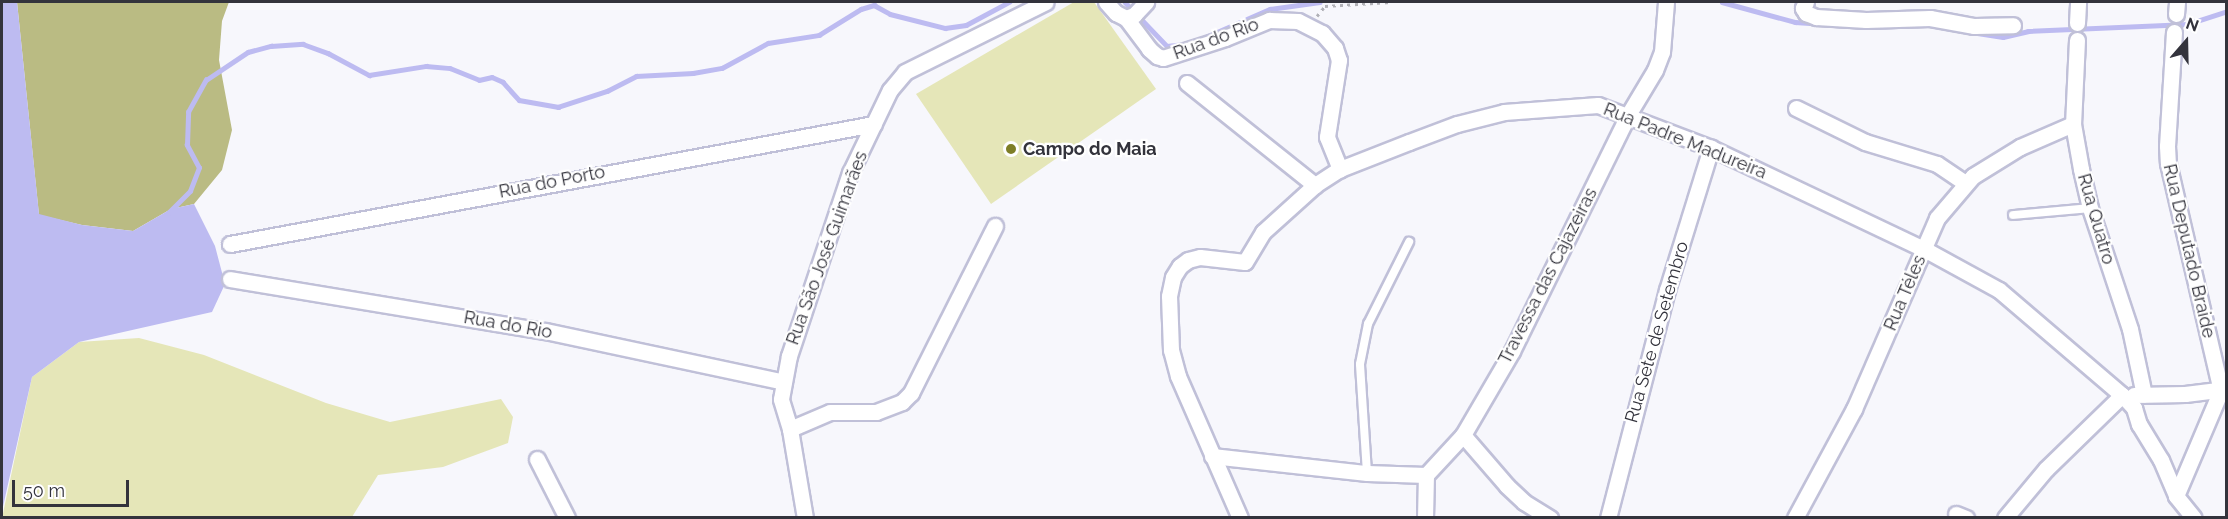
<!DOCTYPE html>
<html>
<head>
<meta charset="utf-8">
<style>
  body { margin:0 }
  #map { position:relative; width:2228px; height:519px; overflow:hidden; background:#f7f7fc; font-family:Raleway,sans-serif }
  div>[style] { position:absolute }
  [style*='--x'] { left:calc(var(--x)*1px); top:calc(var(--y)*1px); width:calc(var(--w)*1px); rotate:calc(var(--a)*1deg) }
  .green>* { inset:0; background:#e5e6b8 }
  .forest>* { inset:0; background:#babb83 }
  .water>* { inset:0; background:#bdbbf1 }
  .stream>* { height:4.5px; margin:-2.25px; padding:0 2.25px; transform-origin:2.25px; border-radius:2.25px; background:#bdbbf1 }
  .path>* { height:3px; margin-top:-1.5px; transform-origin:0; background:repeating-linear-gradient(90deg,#b1b1b7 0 3px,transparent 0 7.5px) }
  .roads { filter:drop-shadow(2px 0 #c0c0d8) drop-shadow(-2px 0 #c0c0d8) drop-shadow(0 2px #c0c0d8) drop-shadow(0 -2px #c0c0d8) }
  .service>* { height:8px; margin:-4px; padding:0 4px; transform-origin:4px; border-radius:4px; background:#fff }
  .minor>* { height:15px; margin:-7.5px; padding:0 7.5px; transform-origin:7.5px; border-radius:7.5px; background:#fff }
  .dots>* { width:16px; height:16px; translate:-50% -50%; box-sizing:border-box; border:3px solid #fff; border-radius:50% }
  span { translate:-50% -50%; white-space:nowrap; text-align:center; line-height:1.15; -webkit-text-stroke:4.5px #fff; paint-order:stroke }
  .street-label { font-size:18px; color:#33333c }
  .poi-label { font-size:18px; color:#33333c; font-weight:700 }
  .left { translate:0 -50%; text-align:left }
  .frame { position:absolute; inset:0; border:3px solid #33333c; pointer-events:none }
  .north { position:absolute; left:2156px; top:12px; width:60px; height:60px; -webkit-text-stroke:4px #fff; paint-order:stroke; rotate:20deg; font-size:16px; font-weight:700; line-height:24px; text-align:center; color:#33333c }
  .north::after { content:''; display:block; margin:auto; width:21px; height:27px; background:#33333c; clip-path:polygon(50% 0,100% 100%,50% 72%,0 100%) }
  .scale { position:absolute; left:12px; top:480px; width:117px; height:27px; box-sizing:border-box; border:3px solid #33333c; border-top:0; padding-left:8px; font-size:18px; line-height:21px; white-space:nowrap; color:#33333c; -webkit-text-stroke:4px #fff; paint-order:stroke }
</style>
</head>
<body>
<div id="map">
  <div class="green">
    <div style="clip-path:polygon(1074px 2px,1094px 2px,1156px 89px,991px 204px,916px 94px)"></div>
    <div style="clip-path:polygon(139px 338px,204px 355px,326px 403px,390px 422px,501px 399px,513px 417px,508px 443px,443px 467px,378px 475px,352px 517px,2px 518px,32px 377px,79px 342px)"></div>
  </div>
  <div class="forest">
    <div style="clip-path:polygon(17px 2px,229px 2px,222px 21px,219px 60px,232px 130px,222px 170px,194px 204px,171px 209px,133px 231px,82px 225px,39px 215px)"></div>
  </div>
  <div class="water">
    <div style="clip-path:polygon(2px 2px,17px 2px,39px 214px,82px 225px,133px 231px,171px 209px,194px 204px,215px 246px,225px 284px,212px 312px,79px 342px,32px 377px,2px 511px)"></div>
  </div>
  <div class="stream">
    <div style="--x:1125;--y:2;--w:61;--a:46.3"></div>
    <div style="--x:1167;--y:46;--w:17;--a:-7"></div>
    <div style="--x:1722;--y:2;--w:76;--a:15.3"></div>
    <div style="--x:1795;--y:22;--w:74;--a:3.9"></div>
    <div style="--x:1971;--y:32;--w:32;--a:9"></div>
    <div style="--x:2003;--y:37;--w:26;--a:-13"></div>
    <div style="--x:2028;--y:31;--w:160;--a:-2.5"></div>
    <div style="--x:2188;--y:24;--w:40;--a:-18"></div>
    <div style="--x:1201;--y:39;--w:75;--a:-23.5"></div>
    <div style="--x:1270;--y:9;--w:50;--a:-8"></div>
    <div style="--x:168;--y:213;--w:31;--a:-45"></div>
    <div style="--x:190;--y:191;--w:25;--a:-69"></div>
    <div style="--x:199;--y:168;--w:26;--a:-118"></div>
    <div style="--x:187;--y:145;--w:33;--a:-88"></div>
    <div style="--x:188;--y:112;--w:37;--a:-61"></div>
    <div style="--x:206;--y:80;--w:50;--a:-33.7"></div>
    <div style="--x:248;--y:52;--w:24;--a:-15"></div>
    <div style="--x:271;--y:46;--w:32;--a:-4"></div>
    <div style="--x:303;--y:44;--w:27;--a:20"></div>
    <div style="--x:328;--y:53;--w:47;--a:28.2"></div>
    <div style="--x:369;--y:75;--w:58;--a:-9"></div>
    <div style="--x:426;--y:66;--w:24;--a:5"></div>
    <div style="--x:450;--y:68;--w:31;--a:22"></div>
    <div style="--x:479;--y:80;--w:13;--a:-13"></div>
    <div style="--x:492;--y:77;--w:12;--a:24"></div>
    <div style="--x:503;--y:82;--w:24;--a:48"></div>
    <div style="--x:519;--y:100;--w:40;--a:10"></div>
    <div style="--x:558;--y:107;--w:52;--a:-18.1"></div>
    <div style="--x:607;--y:91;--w:33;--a:-27"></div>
    <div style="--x:636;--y:76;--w:57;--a:-3"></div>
    <div style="--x:693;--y:73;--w:29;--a:-10"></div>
    <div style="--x:722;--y:68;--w:52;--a:-28.5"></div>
    <div style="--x:768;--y:43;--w:52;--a:-8.9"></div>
    <div style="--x:819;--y:35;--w:49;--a:-31.8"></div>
    <div style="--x:861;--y:9;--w:14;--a:-17"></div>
    <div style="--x:874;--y:5;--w:18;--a:29"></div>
    <div style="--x:890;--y:14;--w:57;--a:14.3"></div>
    <div style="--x:945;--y:28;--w:21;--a:-8"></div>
    <div style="--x:966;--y:25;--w:49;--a:-28.1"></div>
  </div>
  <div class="path">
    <div style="--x:1317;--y:16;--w:13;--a:-51"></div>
    <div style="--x:1325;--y:6;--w:66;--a:-3.5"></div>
  </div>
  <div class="roads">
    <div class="service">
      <div style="--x:2013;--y:215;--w:77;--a:-5.2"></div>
      <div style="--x:1367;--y:473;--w:109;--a:-93.7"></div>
      <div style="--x:1360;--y:364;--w:41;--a:-78.7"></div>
      <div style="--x:1368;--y:324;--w:92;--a:-63.4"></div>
    </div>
    <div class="minor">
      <div style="--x:1106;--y:2;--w:15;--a:48"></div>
      <div style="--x:1116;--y:13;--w:11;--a:27"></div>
      <div style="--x:1126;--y:18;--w:9;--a:-21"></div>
      <div style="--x:1134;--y:15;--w:18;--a:-47"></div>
      <div style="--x:1806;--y:2;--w:7;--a:117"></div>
      <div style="--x:1803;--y:8;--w:6;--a:59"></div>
      <div style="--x:1806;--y:13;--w:11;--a:22"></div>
      <div style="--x:1816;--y:17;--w:50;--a:3.4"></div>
      <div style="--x:1866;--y:20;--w:64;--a:-1.8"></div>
      <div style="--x:1930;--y:18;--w:45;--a:10.3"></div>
      <div style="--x:1974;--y:26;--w:39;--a:-1"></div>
      <div style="--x:2176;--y:14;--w:12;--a:-85"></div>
      <div style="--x:1126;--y:18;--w:39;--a:53"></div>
      <div style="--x:1149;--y:49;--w:11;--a:41"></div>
      <div style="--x:1157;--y:56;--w:6;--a:18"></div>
      <div style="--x:1163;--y:58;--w:65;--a:-17.9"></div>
      <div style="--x:1225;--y:38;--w:48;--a:-22.2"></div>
      <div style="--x:1269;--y:20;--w:29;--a:2"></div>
      <div style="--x:1298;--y:21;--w:27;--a:27"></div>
      <div style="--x:1322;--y:33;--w:20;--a:49"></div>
      <div style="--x:1335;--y:48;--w:13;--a:72"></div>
      <div style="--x:1339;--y:60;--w:78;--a:98.9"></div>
      <div style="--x:1327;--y:137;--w:35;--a:68"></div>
      <div style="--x:2077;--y:23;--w:21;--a:-87"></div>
      <div style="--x:2174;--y:32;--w:114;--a:93.5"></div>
      <div style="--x:2167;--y:146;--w:17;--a:87"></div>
      <div style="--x:2168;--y:163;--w:233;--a:76.9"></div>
      <div style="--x:2221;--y:390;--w:115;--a:113"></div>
      <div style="--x:2077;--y:40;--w:84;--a:92.7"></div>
      <div style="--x:2073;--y:124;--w:46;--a:79.9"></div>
      <div style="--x:2081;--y:169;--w:40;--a:77"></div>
      <div style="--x:2090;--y:208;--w:127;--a:71.7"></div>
      <div style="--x:2130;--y:329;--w:67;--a:78"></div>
      <div style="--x:1187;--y:83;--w:164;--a:38.6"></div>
      <div style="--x:1796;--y:108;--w:77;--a:26.2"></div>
      <div style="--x:1865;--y:142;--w:75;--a:17"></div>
      <div style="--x:1937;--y:164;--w:34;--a:34"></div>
      <div style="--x:230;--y:244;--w:655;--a:-10.56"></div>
      <div style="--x:230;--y:279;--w:319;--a:9.4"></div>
      <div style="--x:545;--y:331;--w:244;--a:12"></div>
      <div style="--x:2134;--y:395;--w:51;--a:-1.1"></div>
      <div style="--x:2185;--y:394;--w:41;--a:-7"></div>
      <div style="--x:790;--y:429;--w:43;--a:-23"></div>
      <div style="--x:830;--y:412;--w:46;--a:0"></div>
      <div style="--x:876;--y:412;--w:28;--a:-21"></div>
      <div style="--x:902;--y:402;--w:13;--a:-45"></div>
      <div style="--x:911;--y:393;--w:187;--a:-63.3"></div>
      <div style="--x:1463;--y:435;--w:67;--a:49.2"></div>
      <div style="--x:1507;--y:486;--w:23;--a:43"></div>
      <div style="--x:1524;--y:502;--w:31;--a:32"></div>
      <div style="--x:1212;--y:456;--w:156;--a:6.3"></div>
      <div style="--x:1367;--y:473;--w:59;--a:1.9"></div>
      <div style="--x:537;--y:459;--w:66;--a:63"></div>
      <div style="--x:1956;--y:514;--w:11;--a:22"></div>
      <div style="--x:805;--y:518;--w:90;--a:-99.6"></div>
      <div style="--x:790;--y:429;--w:31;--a:-107"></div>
      <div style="--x:781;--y:399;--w:44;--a:-79.5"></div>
      <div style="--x:789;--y:356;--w:193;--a:-71.6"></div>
      <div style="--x:850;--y:173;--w:92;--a:-64.3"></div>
      <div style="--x:890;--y:90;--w:23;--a:-50"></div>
      <div style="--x:905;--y:72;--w:157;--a:-26.4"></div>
      <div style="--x:1240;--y:518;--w:155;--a:-113.6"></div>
      <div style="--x:1178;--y:376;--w:27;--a:-105"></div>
      <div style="--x:1171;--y:350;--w:54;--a:-92.1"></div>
      <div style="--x:1169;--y:296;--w:19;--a:-78"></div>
      <div style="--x:1173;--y:277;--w:13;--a:-58"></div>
      <div style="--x:1180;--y:266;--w:10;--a:-37"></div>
      <div style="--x:1188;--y:260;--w:12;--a:-14"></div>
      <div style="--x:1200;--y:257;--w:45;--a:6.3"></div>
      <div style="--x:1245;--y:262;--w:35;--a:-59"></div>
      <div style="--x:1263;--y:232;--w:70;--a:-42.1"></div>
      <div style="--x:1315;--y:185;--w:30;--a:-33"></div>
      <div style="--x:1340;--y:169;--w:74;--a:-21.4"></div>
      <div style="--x:1409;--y:142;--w:51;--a:-20.6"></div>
      <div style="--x:1457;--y:124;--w:49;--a:-14.3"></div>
      <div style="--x:1504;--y:112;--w:94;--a:-4.3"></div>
      <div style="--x:1598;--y:105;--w:121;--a:20.8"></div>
      <div style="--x:1711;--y:148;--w:236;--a:25.4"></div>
      <div style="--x:1924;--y:249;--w:85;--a:28.7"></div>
      <div style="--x:1999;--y:290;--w:162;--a:40.5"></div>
      <div style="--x:2122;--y:395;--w:18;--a:47"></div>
      <div style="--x:2134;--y:408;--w:17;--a:73"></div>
      <div style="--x:2139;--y:424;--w:42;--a:58.6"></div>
      <div style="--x:2161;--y:460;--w:39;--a:67"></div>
      <div style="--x:2176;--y:496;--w:28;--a:51"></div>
      <div style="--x:1425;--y:518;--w:43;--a:-88.7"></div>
      <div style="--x:1426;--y:475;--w:54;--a:-47.2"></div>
      <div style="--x:1463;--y:435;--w:97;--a:-59.7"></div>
      <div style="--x:1512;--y:351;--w:263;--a:-63.8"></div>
      <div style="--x:1628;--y:115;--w:52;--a:-59"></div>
      <div style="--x:1655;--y:70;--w:19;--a:-69"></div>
      <div style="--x:1662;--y:52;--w:50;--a:-85.4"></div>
      <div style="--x:1608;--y:518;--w:236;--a:-75.5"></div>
      <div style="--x:1667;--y:290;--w:149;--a:-72.8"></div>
      <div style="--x:1795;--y:518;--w:124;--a:-61.6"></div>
      <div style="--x:1854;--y:409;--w:208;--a:-66.5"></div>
      <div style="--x:1937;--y:218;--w:55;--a:-49.4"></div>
      <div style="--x:1973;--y:176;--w:55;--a:-31.7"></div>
      <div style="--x:2020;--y:147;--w:58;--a:-23.5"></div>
      <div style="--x:2005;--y:518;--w:64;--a:-50.1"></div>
      <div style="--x:2046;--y:469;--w:106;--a:-44.2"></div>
    </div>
  </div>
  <div class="dots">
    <div style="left:1011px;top:149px;background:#7e7e26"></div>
  </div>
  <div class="street-label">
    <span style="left:1216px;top:39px;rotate:-20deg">Rua do Rio</span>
    <span style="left:1685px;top:141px;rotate:22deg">Rua Padre Madureira</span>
    <span style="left:552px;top:182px;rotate:-11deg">Rua do Porto</span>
    <span style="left:2096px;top:219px;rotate:74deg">Rua Quatro</span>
    <span style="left:827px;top:248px;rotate:-70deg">Rua São José Guimarães</span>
    <span style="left:2189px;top:251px;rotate:77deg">Rua Deputado Braide</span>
    <span style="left:1548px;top:276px;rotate:-63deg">Travessa das Cajazeiras</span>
    <span style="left:1905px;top:293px;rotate:-67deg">Rua Téles</span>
    <span style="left:508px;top:325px;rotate:10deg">Rua do Rio</span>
    <span style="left:1657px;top:332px;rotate:-74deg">Rua Sete de Setembro</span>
  </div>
  <div class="poi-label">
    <span class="left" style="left:1023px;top:149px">Campo do Maia</span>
  </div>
  <div class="frame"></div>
  <div class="north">N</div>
  <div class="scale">50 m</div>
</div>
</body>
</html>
